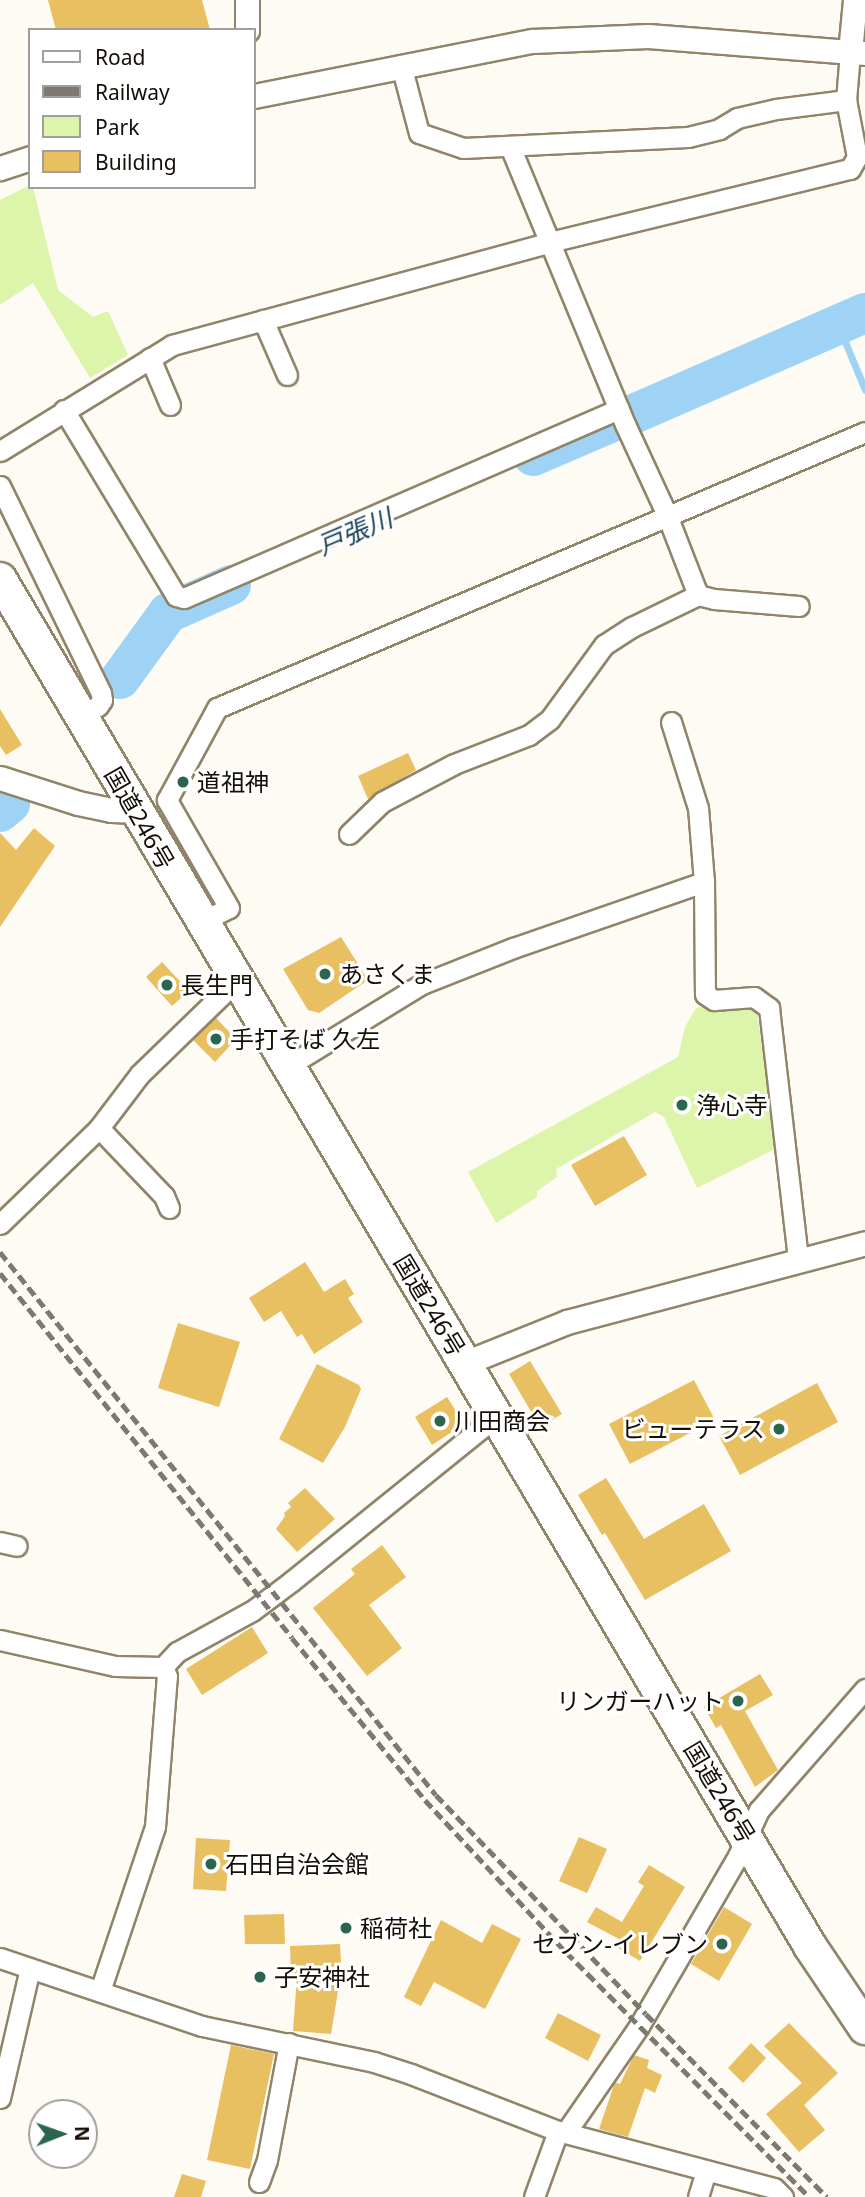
<!DOCTYPE html>
<html>
<head>
<meta charset="utf-8">
<style>
  body { margin:0 }
  #map { position:relative; width:865px; height:2197px; overflow:hidden; background:#fefbf5; font-family:"Noto Sans","Noto Sans JP",sans-serif }
  div>[style] { position:absolute }
  [style*='--x'] { left:calc(var(--x)*1px); top:calc(var(--y)*1px); width:calc(var(--w)*1px); rotate:calc(var(--a)*1deg) }
  .green>* { inset:0; background:#ddf4ab }
  .stream>* { height:7px; margin:-3.5px; padding:0 3.5px; transform-origin:3.5px; border-radius:3.5px; background:#9ed3f5 }
  .river>* { height:40px; margin:-20px; padding:0 20px; transform-origin:20px; border-radius:20px; background:#9ed3f5 }
  .building>* { inset:0; background:#e8bf61 }
  .roads { filter:drop-shadow(2px 0 #908469) drop-shadow(-2px 0 #908469) drop-shadow(0 2px #908469) drop-shadow(0 -2px #908469) }
  .minor>* { height:19px; margin:-9.5px; padding:0 9.5px; transform-origin:9.5px; border-radius:9.5px; background:#fff }
  .tertiary>* { height:23px; margin:-11.5px; padding:0 11.5px; transform-origin:11.5px; border-radius:11.5px; background:#fff }
  .trunk>* { height:32px; margin:-16px; padding:0 16px; transform-origin:16px; border-radius:16px; background:#fff }
  .rail>* { height:5px; margin-top:-2.5px; transform-origin:0; background:repeating-linear-gradient(90deg,#7d7971 0 10px,transparent 0 15px) }
  .dots>* { width:19px; height:19px; translate:-50% -50%; box-sizing:border-box; border:4px solid #fff; border-radius:50% }
  span { translate:-50% -50%; white-space:nowrap; text-align:center; line-height:1.15; -webkit-text-stroke:6px #fff; paint-order:stroke }
  .poi-label { font-size:24px; color:#140f06 }
  .left { translate:0 -50%; text-align:left }
  .right { translate:-100% -50%; text-align:right }
  .street-label { font-size:24px; color:#140f06 }
  .water-label { font-size:26px; color:#184057; font-style:italic }
  .legend { position:absolute; left:28px; top:28px; width:228px; height:161px; box-sizing:border-box; background:#fff; border:2px solid #a19f9b; margin:0; padding:9px 12px; list-style:none; font-size:21px; color:#140f06 }
  .legend li { display:flex; align-items:center; gap:14px; height:35px }
  .legend b { width:35px; border:2px solid #a19f9b }
  .north { position:absolute; left:28px; top:2099px; width:70px; height:70px; box-sizing:border-box; background:#fff; border:2px solid #a19f9b; border-radius:50%; rotate:89deg; font-size:19px; font-weight:700; line-height:28px; text-align:center; color:#140f06 }
  .north::after { content:''; display:block; margin:auto; width:24px; height:32px; background:#2c654d; clip-path:polygon(50% 0,100% 100%,50% 72%,0 100%) }
</style>
</head>
<body>
<div id="map">
  <div class="green">
    <div style="clip-path:polygon(30px 185px,33px 187px,58px 290px,93px 317px,108px 311px,128px 355px,90px 378px,33px 283px,0 305px,0 200px)"></div>
    <div style="clip-path:polygon(742px 999px,756px 1006px,777px 1148px,697px 1188px,664px 1117px,655px 1112px,556px 1169px,557px 1177px,537px 1191px,537px 1197px,496px 1223px,468px 1172px,678px 1057px,685px 1027px,696px 1008px)"></div>
  </div>
  <div class="stream">
    <div style="--x:838;--y:325;--w:70;--a:67.4"></div>
  </div>
  <div class="river">
    <div style="--x:629;--y:416;--w:257;--a:-23.6"></div>
    <div style="--x:533;--y:456;--w:91;--a:-23.2"></div>
    <div style="--x:120;--y:679;--w:82;--a:-54"></div>
    <div style="--x:168;--y:613;--w:69;--a:-24"></div>
    <div style="--x:0;--y:812;--w:13;--a:-39"></div>
  </div>
  <div class="building">
    <div style="clip-path:polygon(48px 0,202px 0,210px 30px,56px 30px)"></div>
    <div style="clip-path:polygon(0 709px,22px 745px,6px 755px,0 746px)"></div>
    <div style="clip-path:polygon(408px 753px,416px 770px,368px 799px,358px 776px)"></div>
    <div style="clip-path:polygon(34px 828px,55px 846px,0 927px,0 833px,16px 850px)"></div>
    <div style="clip-path:polygon(341px 937px,368px 980px,319px 1013px,308px 1010px,283px 969px)"></div>
    <div style="clip-path:polygon(162px 962px,189px 991px,172px 1006px,146px 977px)"></div>
    <div style="clip-path:polygon(216px 1018px,236px 1039px,215px 1062px,193px 1040px)"></div>
    <div style="clip-path:polygon(624px 1136px,647px 1175px,595px 1206px,571px 1165px)"></div>
    <div style="clip-path:polygon(305px 1262px,324px 1292px,345px 1279px,354px 1294px,348px 1298px,363px 1322px,314px 1354px,302px 1334px,297px 1337px,281px 1311px,264px 1322px,249px 1298px)"></div>
    <div style="clip-path:polygon(178px 1323px,240px 1342px,219px 1407px,158px 1388px)"></div>
    <div style="clip-path:polygon(530px 1361px,562px 1414px,540px 1427px,509px 1374px)"></div>
    <div style="clip-path:polygon(317px 1364px,359px 1385px,361px 1389px,345px 1427px,323px 1463px,279px 1439px)"></div>
    <div style="clip-path:polygon(694px 1380px,715px 1420px,630px 1464px,609px 1424px)"></div>
    <div style="clip-path:polygon(817px 1383px,838px 1422px,740px 1475px,719px 1436px)"></div>
    <div style="clip-path:polygon(447px 1397px,464px 1424px,432px 1445px,415px 1417px)"></div>
    <div style="clip-path:polygon(606px 1478px,644px 1539px,704px 1504px,731px 1551px,645px 1600px,605px 1533px,602px 1535px,578px 1495px)"></div>
    <div style="clip-path:polygon(305px 1488px,335px 1519px,297px 1552px,276px 1529px,285px 1516px,284px 1513px,291px 1507px,288px 1503px)"></div>
    <div style="clip-path:polygon(382px 1545px,406px 1577px,369px 1605px,402px 1648px,367px 1676px,313px 1608px,355px 1574px,351px 1569px)"></div>
    <div style="clip-path:polygon(252px 1627px,268px 1653px,202px 1695px,186px 1669px)"></div>
    <div style="clip-path:polygon(760px 1674px,773px 1695px,745px 1711px,778px 1770px,755px 1787px,721px 1725px,716px 1728px,704px 1707px)"></div>
    <div style="clip-path:polygon(579px 1837px,607px 1849px,587px 1893px,559px 1881px)"></div>
    <div style="clip-path:polygon(196px 1838px,230px 1840px,226px 1891px,193px 1889px)"></div>
    <div style="clip-path:polygon(649px 1865px,685px 1887px,640px 1961px,615px 1946px,619px 1939px,587px 1922px,596px 1907px,622px 1922px,644px 1886px,638px 1882px)"></div>
    <div style="clip-path:polygon(724px 1907px,752px 1924px,719px 1981px,691px 1964px)"></div>
    <div style="clip-path:polygon(284px 1914px,285px 1944px,245px 1944px,244px 1915px)"></div>
    <div style="clip-path:polygon(441px 1920px,482px 1943px,492px 1924px,521px 1939px,485px 2009px,434px 1982px,421px 2006px,404px 1997px)"></div>
    <div style="clip-path:polygon(340px 1944px,342px 1985px,339px 1985px,331px 2034px,293px 2031px,297px 1976px,291px 1976px,290px 1946px)"></div>
    <div style="clip-path:polygon(558px 2013px,601px 2035px,588px 2061px,545px 2038px)"></div>
    <div style="clip-path:polygon(789px 2023px,838px 2073px,804px 2105px,825px 2130px,799px 2152px,766px 2114px,802px 2083px,764px 2046px)"></div>
    <div style="clip-path:polygon(751px 2043px,766px 2058px,743px 2083px,728px 2068px)"></div>
    <div style="clip-path:polygon(231px 2045px,274px 2054px,250px 2169px,207px 2160px)"></div>
    <div style="clip-path:polygon(634px 2055px,649px 2060px,647px 2068px,662px 2075px,655px 2093px,645px 2088px,628px 2137px,599px 2129px,615px 2082px,620px 2084px)"></div>
    <div style="clip-path:polygon(182px 2174px,206px 2181px,201px 2197px,174px 2197px)"></div>
  </div>
  <div class="roads">
    <div class="minor">
      <div style="--x:401;--y:65;--w:70;--a:75.2"></div>
      <div style="--x:419;--y:133;--w:46;--a:18.8"></div>
      <div style="--x:463;--y:148;--w:225;--a:-2.8"></div>
      <div style="--x:688;--y:137;--w:32;--a:-14"></div>
      <div style="--x:719;--y:129;--w:21;--a:-31"></div>
      <div style="--x:737;--y:118;--w:40;--a:-13"></div>
      <div style="--x:776;--y:109;--w:71;--a:-7.3"></div>
      <div style="--x:263;--y:320;--w:60;--a:66.4"></div>
      <div style="--x:150;--y:358;--w:51;--a:66.9"></div>
      <div style="--x:64;--y:410;--w:217;--a:58.9"></div>
      <div style="--x:176;--y:596;--w:8;--a:14"></div>
      <div style="--x:184;--y:598;--w:474;--a:-23.5"></div>
      <div style="--x:0;--y:451;--w:202;--a:-31.6"></div>
      <div style="--x:172;--y:345;--w:392;--a:-15.2"></div>
      <div style="--x:550;--y:242;--w:309;--a:-13.7"></div>
      <div style="--x:850;--y:169;--w:14;--a:-60"></div>
      <div style="--x:857;--y:157;--w:58;--a:-100.9"></div>
      <div style="--x:846;--y:100;--w:48;--a:-85.2"></div>
      <div style="--x:0;--y:486;--w:230;--a:64"></div>
      <div style="--x:101;--y:693;--w:7;--a:82"></div>
      <div style="--x:102;--y:700;--w:7;--a:124"></div>
      <div style="--x:98;--y:706;--w:21;--a:151"></div>
      <div style="--x:698;--y:595;--w:16;--a:14"></div>
      <div style="--x:714;--y:599;--w:85;--a:4.7"></div>
      <div style="--x:349;--y:834;--w:46;--a:-44.1"></div>
      <div style="--x:382;--y:802;--w:81;--a:-27.8"></div>
      <div style="--x:454;--y:764;--w:80;--a:-21.1"></div>
      <div style="--x:529;--y:735;--w:26;--a:-37"></div>
      <div style="--x:550;--y:719;--w:92;--a:-53.9"></div>
      <div style="--x:604;--y:645;--w:33;--a:-33"></div>
      <div style="--x:632;--y:627;--w:73;--a:-25.9"></div>
      <div style="--x:698;--y:595;--w:86;--a:-111.2"></div>
      <div style="--x:667;--y:515;--w:100;--a:-114.8"></div>
      <div style="--x:625;--y:424;--w:298;--a:-112.5"></div>
      <div style="--x:704;--y:882;--w:112;--a:89.5"></div>
      <div style="--x:705;--y:994;--w:11;--a:34"></div>
      <div style="--x:714;--y:1000;--w:40;--a:-4.3"></div>
      <div style="--x:754;--y:997;--w:19;--a:36"></div>
      <div style="--x:769;--y:1008;--w:252;--a:83.4"></div>
      <div style="--x:201;--y:922;--w:31;--a:-27"></div>
      <div style="--x:229;--y:908;--w:125;--a:-119.9"></div>
      <div style="--x:167;--y:800;--w:105;--a:-61.5"></div>
      <div style="--x:217;--y:708;--w:704;--a:-23.07"></div>
      <div style="--x:288;--y:1066;--w:157;--a:-31.5"></div>
      <div style="--x:422;--y:984;--w:98;--a:-21.6"></div>
      <div style="--x:513;--y:948;--w:202;--a:-19.1"></div>
      <div style="--x:704;--y:882;--w:74;--a:-94.6"></div>
      <div style="--x:698;--y:808;--w:90;--a:-107.4"></div>
      <div style="--x:99;--y:1128;--w:94;--a:46.3"></div>
      <div style="--x:164;--y:1196;--w:13;--a:67"></div>
      <div style="--x:0;--y:1224;--w:138;--a:-44.1"></div>
      <div style="--x:99;--y:1128;--w:68;--a:-52.8"></div>
      <div style="--x:140;--y:1074;--w:134;--a:-44.1"></div>
      <div style="--x:0;--y:1542;--w:17;--a:13"></div>
      <div style="--x:0;--y:1640;--w:118;--a:12.7"></div>
      <div style="--x:115;--y:1666;--w:48;--a:1.2"></div>
      <div style="--x:163;--y:1667;--w:21;--a:-47"></div>
      <div style="--x:177;--y:1652;--w:85;--a:-28.7"></div>
      <div style="--x:252;--y:1611;--w:50;--a:-36.9"></div>
      <div style="--x:292;--y:1581;--w:261;--a:-38.9"></div>
      <div style="--x:0;--y:1958;--w:213;--a:18.6"></div>
      <div style="--x:202;--y:2026;--w:176;--a:11.8"></div>
      <div style="--x:374;--y:2062;--w:39;--a:18"></div>
      <div style="--x:411;--y:2074;--w:158;--a:21.2"></div>
      <div style="--x:558;--y:2131;--w:223;--a:14.8"></div>
      <div style="--x:774;--y:2188;--w:13;--a:45"></div>
      <div style="--x:100;--y:1991;--w:173;--a:-71.5"></div>
      <div style="--x:155;--y:1827;--w:151;--a:-85.5"></div>
      <div style="--x:167;--y:1676;--w:10;--a:-114"></div>
      <div style="--x:0;--y:2098;--w:133;--a:-77"></div>
      <div style="--x:566;--y:2132;--w:129;--a:-55.4"></div>
      <div style="--x:639;--y:2026;--w:197;--a:-59.8"></div>
      <div style="--x:738;--y:1856;--w:51;--a:-65.5"></div>
      <div style="--x:759;--y:1810;--w:161;--a:-48.8"></div>
      <div style="--x:259;--y:2182;--w:23;--a:-70"></div>
      <div style="--x:267;--y:2160;--w:119;--a:-79.4"></div>
      <div style="--x:534;--y:2197;--w:70;--a:-70"></div>
      <div style="--x:698;--y:2197;--w:27;--a:-73"></div>
    </div>
    <div class="tertiary">
      <div style="--x:247;--y:30;--w:30;--a:-90"></div>
      <div style="--x:850;--y:52;--w:52;--a:-84.5"></div>
      <div style="--x:254;--y:96;--w:284;--a:-11.2"></div>
      <div style="--x:533;--y:41;--w:115;--a:-2.5"></div>
      <div style="--x:648;--y:36;--w:218;--a:4.5"></div>
      <div style="--x:0;--y:168;--w:32;--a:-18"></div>
      <div style="--x:0;--y:778;--w:82;--a:17.8"></div>
      <div style="--x:78;--y:803;--w:34;--a:12"></div>
      <div style="--x:111;--y:810;--w:23;--a:2"></div>
      <div style="--x:465;--y:1363;--w:110;--a:-21.9"></div>
      <div style="--x:567;--y:1322;--w:308;--a:-14.8"></div>
    </div>
    <div class="trunk">
      <div style="--x:0;--y:579;--w:1589;--a:59.35"></div>
      <div style="--x:810;--y:1946;--w:99;--a:56.1"></div>
    </div>
  </div>
  <div class="rail">
    <div style="--x:0;--y:1252;--w:696;--a:51.24"></div>
    <div style="--x:436;--y:1795;--w:303;--a:46.2"></div>
    <div style="--x:646;--y:2014;--w:257;--a:45.3"></div>
    <div style="--x:0;--y:1273;--w:467;--a:51.3"></div>
    <div style="--x:292;--y:1638;--w:210;--a:50.6"></div>
    <div style="--x:425;--y:1800;--w:207;--a:47.2"></div>
    <div style="--x:566;--y:1952;--w:345;--a:45.2"></div>
  </div>
  <div class="dots">
    <div style="left:183px;top:782px;background:#2c654d"></div>
    <div style="left:325px;top:974px;background:#2c654d"></div>
    <div style="left:167px;top:985px;background:#2c654d"></div>
    <div style="left:216px;top:1039px;background:#2c654d"></div>
    <div style="left:682px;top:1105px;background:#2c654d"></div>
    <div style="left:440px;top:1421px;background:#2c654d"></div>
    <div style="left:779px;top:1429px;background:#2c654d"></div>
    <div style="left:738px;top:1701px;background:#2c654d"></div>
    <div style="left:211px;top:1864px;background:#2c654d"></div>
    <div style="left:346px;top:1928px;background:#2c654d"></div>
    <div style="left:722px;top:1944px;background:#2c654d"></div>
    <div style="left:260px;top:1977px;background:#2c654d"></div>
  </div>
  <div class="poi-label">
    <span class="left" style="left:197px;top:782px">道祖神</span>
    <span class="left" style="left:339px;top:974px">あさくま</span>
    <span class="left" style="left:181px;top:985px">長生門</span>
    <span class="left" style="left:230px;top:1039px">手打そば 久左</span>
    <span class="left" style="left:696px;top:1105px">浄心寺</span>
    <span class="left" style="left:454px;top:1421px">川田商会</span>
    <span class="right" style="left:765px;top:1429px">ビューテラス</span>
    <span class="right" style="left:724px;top:1701px">リンガーハット</span>
    <span class="left" style="left:225px;top:1864px">石田自治会館</span>
    <span class="left" style="left:360px;top:1928px">稲荷社</span>
    <span class="right" style="left:708px;top:1944px">セブン-イレブン</span>
    <span class="left" style="left:274px;top:1977px">子安神社</span>
  </div>
  <div class="street-label">
    <span style="left:140px;top:818px;rotate:60deg">国道246号</span>
    <span style="left:430px;top:1305px;rotate:59deg">国道246号</span>
    <span style="left:720px;top:1792px;rotate:59deg">国道246号</span>
  </div>
  <div class="water-label">
    <span style="left:355px;top:532px;rotate:-23deg">戸張川</span>
  </div>
  <ul class="legend">
  <li><b style="height:9px;background:#fff"></b>Road</li>
  <li><b style="height:9px;background:#7d7971"></b>Railway</li>
  <li><b style="height:19px;background:#ddf4ab"></b>Park</li>
  <li><b style="height:19px;background:#e8bf61"></b>Building</li>
  </ul>
  <div class="north">N</div>
</div>
</body>
</html>
